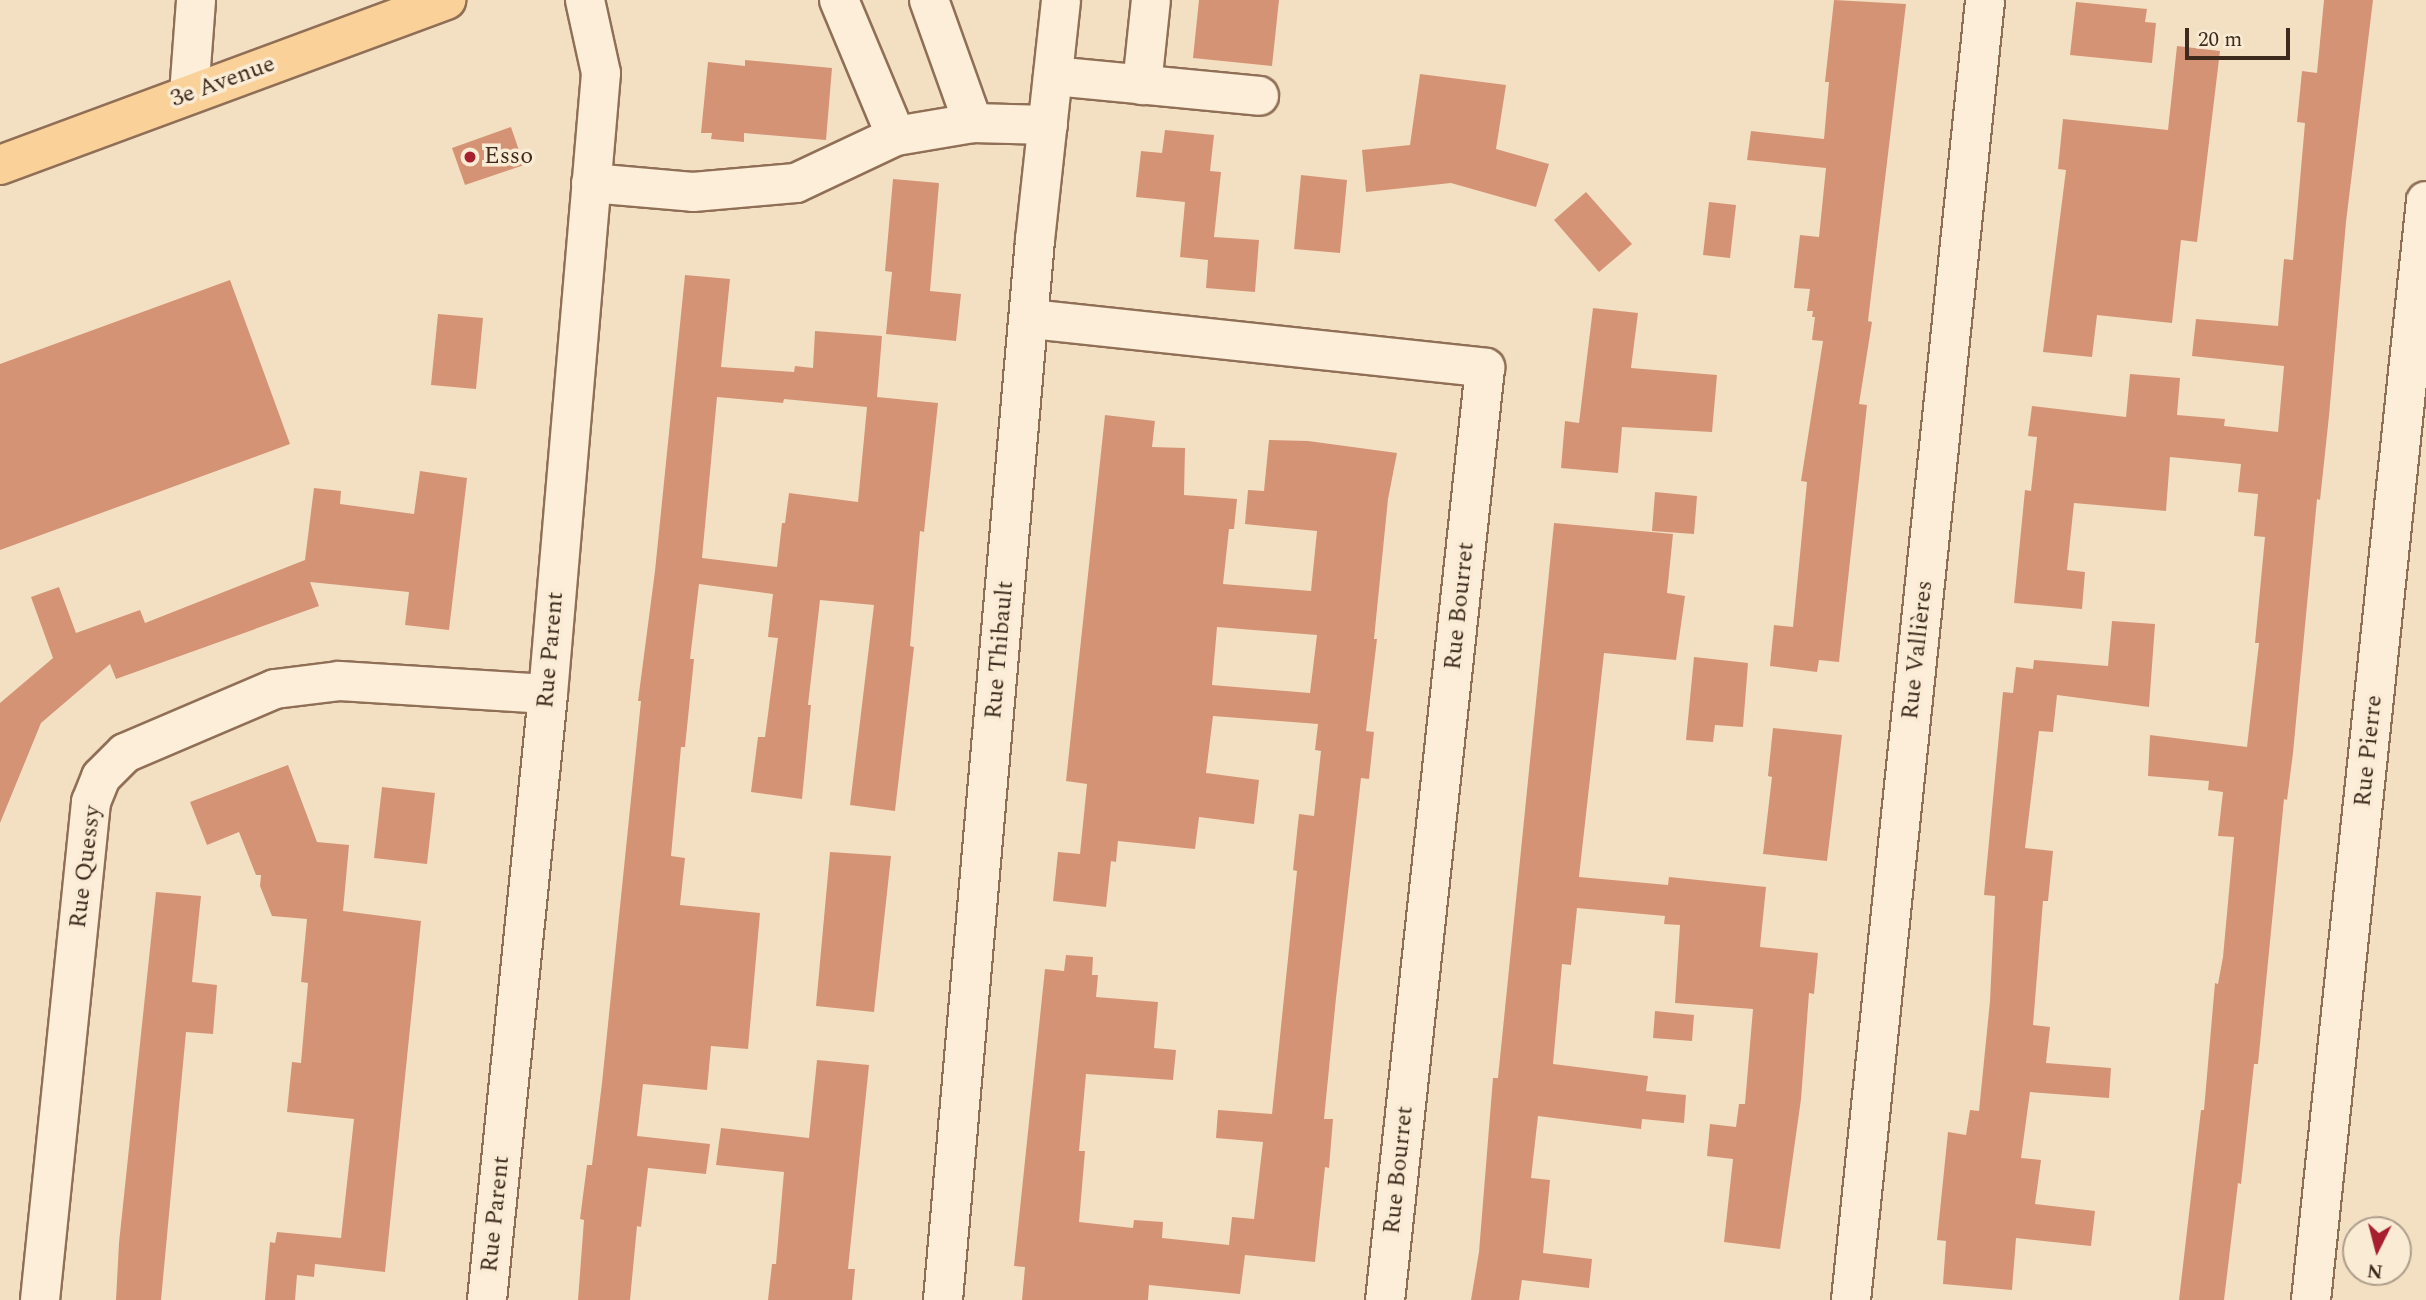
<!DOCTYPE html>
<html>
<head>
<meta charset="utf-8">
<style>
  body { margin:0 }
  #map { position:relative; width:2426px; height:1300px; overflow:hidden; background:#f3e0c3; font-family:Spectral,serif }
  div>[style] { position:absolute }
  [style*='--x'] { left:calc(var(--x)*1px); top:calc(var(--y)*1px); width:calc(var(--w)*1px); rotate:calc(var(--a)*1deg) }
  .building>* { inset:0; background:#d59375 }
  .roads { filter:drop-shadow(2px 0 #906f57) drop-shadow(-2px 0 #906f57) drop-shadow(0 2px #906f57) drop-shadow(0 -2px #906f57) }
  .minor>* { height:38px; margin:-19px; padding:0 19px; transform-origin:19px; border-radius:19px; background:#fceed8 }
  .major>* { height:38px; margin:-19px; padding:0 19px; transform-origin:19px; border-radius:19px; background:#fad198 }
  .dots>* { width:19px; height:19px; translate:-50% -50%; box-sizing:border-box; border:4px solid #f9ebd4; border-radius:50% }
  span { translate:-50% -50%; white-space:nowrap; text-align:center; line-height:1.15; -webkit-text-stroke:7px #f9ebd4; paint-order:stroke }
  .street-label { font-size:24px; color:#3e2a1d }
  .poi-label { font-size:24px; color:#3e2a1d }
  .left { translate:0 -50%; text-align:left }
  .north { position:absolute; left:2342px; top:1216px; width:70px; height:70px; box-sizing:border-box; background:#f9ebd4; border:2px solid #ae9e8b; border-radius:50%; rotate:186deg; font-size:19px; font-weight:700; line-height:28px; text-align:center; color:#3e2a1d }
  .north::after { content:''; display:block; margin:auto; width:24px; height:32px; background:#a6202f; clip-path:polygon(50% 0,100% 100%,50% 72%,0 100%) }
  .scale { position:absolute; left:2185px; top:28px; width:105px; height:32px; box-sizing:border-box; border:4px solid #3e2a1d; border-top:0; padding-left:9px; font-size:21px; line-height:24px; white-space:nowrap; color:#3e2a1d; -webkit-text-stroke:5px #f9ebd4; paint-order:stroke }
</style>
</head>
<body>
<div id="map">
  <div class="building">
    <div style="clip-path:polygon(1199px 0,1279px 0,1272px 66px,1193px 58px)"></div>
    <div style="clip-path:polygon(1834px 0,1906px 4px,1868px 321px,1872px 322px,1859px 404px,1867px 405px,1839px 662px,1819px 660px,1817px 672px,1770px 666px,1774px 625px,1793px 627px,1807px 482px,1801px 481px,1823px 341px,1812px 340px,1815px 317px,1812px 317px,1813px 311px,1807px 311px,1810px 289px,1794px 288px,1800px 235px,1819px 237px,1826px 168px,1747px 160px,1751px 131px,1824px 139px,1829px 82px,1825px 82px)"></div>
    <div style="clip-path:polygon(2324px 0,2373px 0,2346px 222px,2329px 416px,2320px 500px,2317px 499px,2293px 753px,2287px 800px,2284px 799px,2258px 1064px,2254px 1064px,2241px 1184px,2238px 1183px,2224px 1300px,2179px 1300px,2201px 1110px,2204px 1110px,2215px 983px,2218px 984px,2223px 957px,2234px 837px,2218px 836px,2223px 792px,2208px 790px,2209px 781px,2148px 776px,2150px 735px,2247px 747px,2259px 643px,2255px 643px,2265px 537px,2254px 536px,2258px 494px,2238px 492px,2241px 464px,2170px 457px,2166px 511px,2074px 503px,2067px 570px,2085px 572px,2082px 609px,2014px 603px,2025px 490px,2031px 491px,2037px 437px,2028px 436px,2032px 406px,2126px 417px,2130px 374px,2180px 378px,2177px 415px,2225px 419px,2224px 426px,2278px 432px,2284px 366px,2192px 356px,2196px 319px,2278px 326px,2284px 259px,2293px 260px,2305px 123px,2297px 122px,2302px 71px,2317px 73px)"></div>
    <div style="clip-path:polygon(2076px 2px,2147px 9px,2145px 22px,2156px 23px,2152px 63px,2070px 55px)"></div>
    <div style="clip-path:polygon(2177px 46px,2220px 51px,2197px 242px,2181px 240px,2172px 323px,2097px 315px,2092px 357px,2043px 352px,2066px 170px,2058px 169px,2063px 119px,2168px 130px)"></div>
    <div style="clip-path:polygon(745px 60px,832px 68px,826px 140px,744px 133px,744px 142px,711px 139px,712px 133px,701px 133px,708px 62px,745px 66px)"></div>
    <div style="clip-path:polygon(1420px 74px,1506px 85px,1496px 149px,1549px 164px,1536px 207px,1451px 183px,1366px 192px,1362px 150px,1410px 145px)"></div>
    <div style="clip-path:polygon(511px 127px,524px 165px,465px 185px,452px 148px)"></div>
    <div style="clip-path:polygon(1165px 130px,1214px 135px,1210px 171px,1221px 172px,1214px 237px,1259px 240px,1255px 292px,1206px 288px,1208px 260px,1180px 257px,1185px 202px,1136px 197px,1141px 151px,1162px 153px)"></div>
    <div style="clip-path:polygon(1301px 175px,1347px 180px,1340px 253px,1294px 249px)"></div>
    <div style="clip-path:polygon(893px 179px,939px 183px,930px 291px,961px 294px,956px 341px,886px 334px,892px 272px,885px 271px)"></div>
    <div style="clip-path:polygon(1586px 192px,1632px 244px,1599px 272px,1554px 220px)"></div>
    <div style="clip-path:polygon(1709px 202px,1736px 205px,1730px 258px,1703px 255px)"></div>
    <div style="clip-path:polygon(evenodd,685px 275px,730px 279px,721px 367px,794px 372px,795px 366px,813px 368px,815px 331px,882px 336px,877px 397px,938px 403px,924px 532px,920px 531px,910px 646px,914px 647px,895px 811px,850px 805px,874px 605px,820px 600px,808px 705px,811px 705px,802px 799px,751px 792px,758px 737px,765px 737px,778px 638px,768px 637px,773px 594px,699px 584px,690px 659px,694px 659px,685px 747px,681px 747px,671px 856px,685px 858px,680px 905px,760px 913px,748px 1049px,711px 1046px,707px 1090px,643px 1084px,637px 1136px,710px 1144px,706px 1174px,648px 1168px,641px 1227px,637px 1226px,630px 1300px,578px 1300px,584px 1220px,580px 1219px,587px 1165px,592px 1165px,602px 1083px,641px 701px,638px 701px,655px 571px,685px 275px,717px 397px,783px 403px,784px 399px,867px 407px,858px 502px,789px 493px,785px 523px,782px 523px,777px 567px,702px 558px,717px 397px)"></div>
    <div style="clip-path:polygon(230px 280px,290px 444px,0 550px,0 364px)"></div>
    <div style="clip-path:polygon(1593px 308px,1638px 313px,1631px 368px,1717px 375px,1712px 432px,1622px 427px,1618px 473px,1561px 468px,1565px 421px,1579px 423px)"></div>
    <div style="clip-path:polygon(438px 314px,483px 318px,476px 389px,431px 385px)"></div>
    <div style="clip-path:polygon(evenodd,1105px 415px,1155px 421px,1152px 447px,1185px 448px,1184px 495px,1237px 499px,1234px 529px,1229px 529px,1223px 584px,1311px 591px,1317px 531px,1245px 524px,1248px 490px,1264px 491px,1269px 440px,1308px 441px,1397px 453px,1388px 499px,1374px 639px,1377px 639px,1366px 731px,1374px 732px,1369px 779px,1361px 778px,1336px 998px,1324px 1119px,1333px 1119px,1329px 1168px,1325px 1167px,1315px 1262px,1245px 1255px,1240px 1294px,1149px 1285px,1148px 1300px,1022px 1300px,1025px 1267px,1014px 1266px,1045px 969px,1064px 971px,1066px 955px,1093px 957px,1092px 975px,1098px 975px,1096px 997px,1158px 1002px,1154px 1048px,1176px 1050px,1173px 1080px,1086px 1074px,1079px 1151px,1085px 1151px,1079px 1222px,1133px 1228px,1134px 1220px,1163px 1222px,1162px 1238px,1229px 1245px,1232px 1217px,1254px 1219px,1263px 1142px,1216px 1138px,1218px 1110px,1272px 1114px,1297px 871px,1293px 870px,1299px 814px,1314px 816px,1321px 751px,1315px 750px,1318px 724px,1213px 716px,1206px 773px,1259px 780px,1254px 824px,1199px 817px,1195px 849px,1118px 841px,1116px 862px,1111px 861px,1106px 907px,1053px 901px,1058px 852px,1080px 854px,1087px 784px,1066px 781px,1105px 415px,1217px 627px,1317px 635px,1310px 693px,1212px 685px,1217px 627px)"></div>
    <div style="clip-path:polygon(420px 471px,467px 478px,449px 630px,405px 625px,409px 592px,310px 582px,319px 606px,116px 679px,110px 664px,41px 723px,0 823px,0 703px,53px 658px,31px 597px,59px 587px,76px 633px,140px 610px,145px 623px,305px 560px,314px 488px,341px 491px,340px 504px,414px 514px)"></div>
    <div style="clip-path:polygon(1655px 492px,1697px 496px,1694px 534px,1652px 531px)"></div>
    <div style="clip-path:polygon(1554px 523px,1673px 534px,1667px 593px,1685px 596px,1676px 660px,1604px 653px,1579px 877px,1668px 885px,1669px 877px,1766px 887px,1760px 947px,1818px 953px,1814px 994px,1809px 993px,1801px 1099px,1780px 1249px,1724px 1242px,1733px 1159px,1707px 1156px,1710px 1124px,1736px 1127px,1739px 1104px,1745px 1104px,1753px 1009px,1675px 1003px,1680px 925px,1664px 924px,1665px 916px,1577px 908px,1571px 965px,1562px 964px,1553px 1064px,1648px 1076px,1646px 1091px,1686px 1095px,1684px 1123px,1642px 1119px,1641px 1129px,1538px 1116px,1531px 1178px,1550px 1180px,1543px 1253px,1592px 1259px,1589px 1288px,1522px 1280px,1519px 1300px,1471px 1300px,1479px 1252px,1493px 1078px,1498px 1078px)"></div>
    <div style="clip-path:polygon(2112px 621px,2155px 624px,2149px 707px,2057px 695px,2053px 732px,2039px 731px,2025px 848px,2053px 851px,2048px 901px,2043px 901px,2033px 1025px,2050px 1027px,2046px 1063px,2111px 1068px,2109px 1098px,2030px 1092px,2021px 1158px,2041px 1160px,2035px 1204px,2095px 1211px,2091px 1246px,2016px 1238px,2012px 1290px,1943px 1284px,1946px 1241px,1937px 1240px,1948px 1132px,1966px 1135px,1970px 1110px,1979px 1111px,1990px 1001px,1995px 896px,1984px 895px,2003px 692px,2013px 693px,2016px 667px,2033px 669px,2034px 660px,2108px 666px)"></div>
    <div style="clip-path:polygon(1694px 657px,1748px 663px,1743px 727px,1715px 725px,1713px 742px,1686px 740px)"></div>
    <div style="clip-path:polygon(1773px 728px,1842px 735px,1827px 861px,1763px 854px,1772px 777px,1768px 776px)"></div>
    <div style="clip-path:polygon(288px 765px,317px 842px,349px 845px,343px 911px,421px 921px,385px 1272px,315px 1264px,314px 1277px,297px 1275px,295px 1300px,265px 1300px,270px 1242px,275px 1243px,277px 1232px,341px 1238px,354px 1119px,287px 1112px,292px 1062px,301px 1063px,308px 983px,301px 982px,307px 919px,272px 916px,260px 886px,261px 875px,256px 875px,239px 832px,207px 845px,190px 802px)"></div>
    <div style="clip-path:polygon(382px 787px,435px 793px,427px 864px,374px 858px)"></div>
    <div style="clip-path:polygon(830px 852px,891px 856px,874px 1012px,816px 1006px)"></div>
    <div style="clip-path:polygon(156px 892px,201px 896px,192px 982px,217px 985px,213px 1034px,186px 1032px,161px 1300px,116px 1300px,119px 1243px)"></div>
    <div style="clip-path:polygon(1655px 1011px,1694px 1015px,1692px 1041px,1653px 1038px)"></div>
    <div style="clip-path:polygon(817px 1060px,869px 1065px,848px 1269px,855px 1269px,852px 1300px,768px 1300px,772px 1264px,776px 1264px,784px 1172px,716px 1165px,721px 1128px,809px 1138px)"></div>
  </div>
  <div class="roads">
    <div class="minor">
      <div style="--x:839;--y:0;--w:147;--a:67.3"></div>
      <div style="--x:929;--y:0;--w:131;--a:70.3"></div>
      <div style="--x:1053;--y:76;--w:207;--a:5.5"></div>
      <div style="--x:1142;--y:85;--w:85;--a:-84"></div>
      <div style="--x:189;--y:94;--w:94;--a:-85.7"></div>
      <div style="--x:591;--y:183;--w:102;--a:5"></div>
      <div style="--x:693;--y:192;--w:103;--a:-5"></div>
      <div style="--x:796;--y:183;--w:110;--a:-25.2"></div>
      <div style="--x:896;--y:136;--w:78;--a:-9.6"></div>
      <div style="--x:973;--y:123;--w:75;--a:1.5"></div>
      <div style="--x:1030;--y:319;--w:458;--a:6.1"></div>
      <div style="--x:1485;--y:368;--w:937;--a:96.12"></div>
      <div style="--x:40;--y:1300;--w:501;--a:-84.15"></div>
      <div style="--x:91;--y:802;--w:27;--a:-68"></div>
      <div style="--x:101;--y:777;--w:34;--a:-45"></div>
      <div style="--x:125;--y:753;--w:163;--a:-23.1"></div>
      <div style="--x:275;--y:689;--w:64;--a:-7.1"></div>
      <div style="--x:339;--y:681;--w:209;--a:3.6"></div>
      <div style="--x:487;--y:1300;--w:609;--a:-84.25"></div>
      <div style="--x:548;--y:694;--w:623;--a:-85.12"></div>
      <div style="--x:601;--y:73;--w:75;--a:-102.4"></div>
      <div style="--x:943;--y:1300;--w:1064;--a:-85.04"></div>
      <div style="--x:1035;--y:240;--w:241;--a:-83.8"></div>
      <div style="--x:1851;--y:1300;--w:1307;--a:-84.11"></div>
      <div style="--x:2311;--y:1300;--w:1105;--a:-84.03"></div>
    </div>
    <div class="major">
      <div style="--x:0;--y:165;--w:476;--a:-20.3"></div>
    </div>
  </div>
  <div class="dots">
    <div style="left:470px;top:157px;background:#a6202f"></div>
  </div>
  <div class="street-label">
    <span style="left:223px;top:82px;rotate:-20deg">3e Avenue</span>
    <span style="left:1460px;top:606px;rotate:-84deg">Rue Bourret</span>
    <span style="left:551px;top:650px;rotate:-85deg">Rue Parent</span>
    <span style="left:1000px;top:650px;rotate:-85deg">Rue Thibault</span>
    <span style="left:1918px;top:650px;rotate:-84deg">Rue Vallières</span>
    <span style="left:2369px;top:751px;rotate:-84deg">Rue Pierre</span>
    <span style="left:86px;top:867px;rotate:-83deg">Rue Quessy</span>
    <span style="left:1399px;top:1170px;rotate:-84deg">Rue Bourret</span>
    <span style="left:496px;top:1214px;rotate:-84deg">Rue Parent</span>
  </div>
  <div class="poi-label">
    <span class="left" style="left:484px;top:157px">Esso</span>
  </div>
  <div class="north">N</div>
  <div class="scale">20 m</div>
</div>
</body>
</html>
